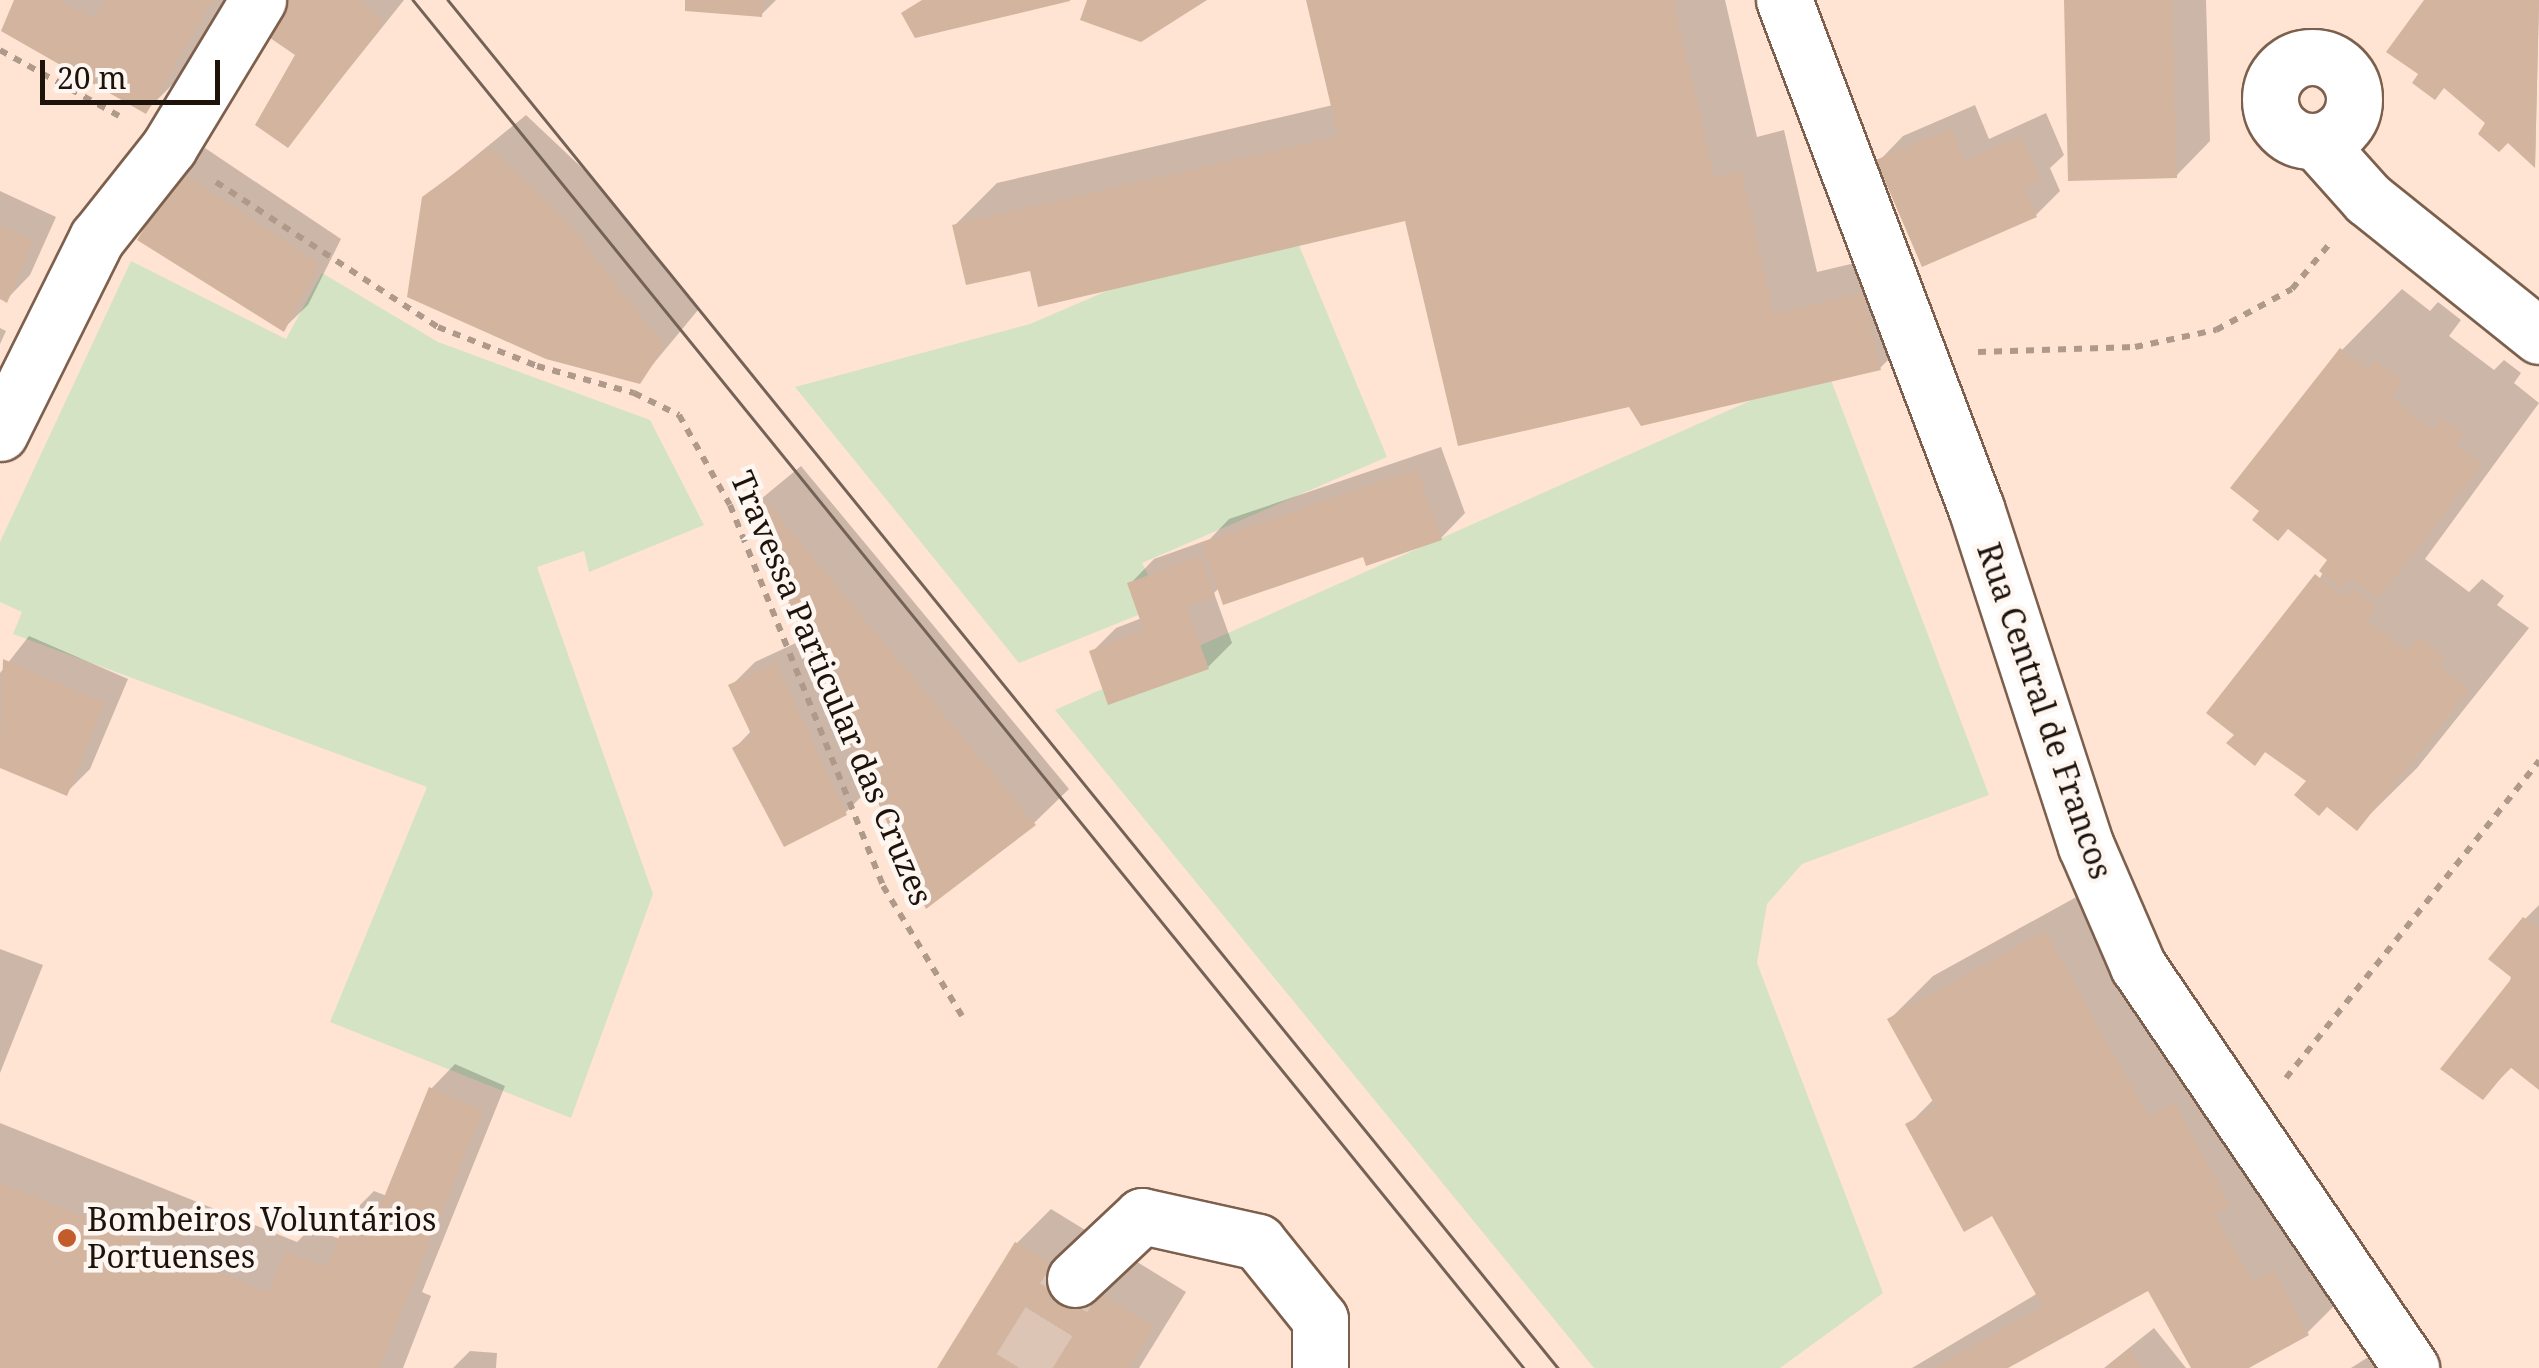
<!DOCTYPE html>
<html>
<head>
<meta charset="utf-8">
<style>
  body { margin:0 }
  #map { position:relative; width:2539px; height:1368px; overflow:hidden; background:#ffe4d3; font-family:"Noto Serif",serif }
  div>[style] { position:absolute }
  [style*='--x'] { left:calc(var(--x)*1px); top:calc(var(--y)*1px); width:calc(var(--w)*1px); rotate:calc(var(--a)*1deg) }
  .green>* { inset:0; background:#d4e3c3 }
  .shadow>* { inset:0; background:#0003 }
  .building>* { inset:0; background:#d3b49f }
  .minor-tunnel>* { height:55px; margin-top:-27.5px; transform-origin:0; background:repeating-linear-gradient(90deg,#ddc5b5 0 55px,transparent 0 83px) }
  .path>* { height:6px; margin-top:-3px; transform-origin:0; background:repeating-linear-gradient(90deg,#ae998b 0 8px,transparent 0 16px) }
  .roads { filter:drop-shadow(2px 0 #7c604d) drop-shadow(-2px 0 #7c604d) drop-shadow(0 2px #7c604d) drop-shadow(0 -2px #7c604d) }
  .minor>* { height:55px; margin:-27.5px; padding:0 27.5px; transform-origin:27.5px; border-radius:27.5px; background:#fff }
  .minor>.ring { margin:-27.5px; padding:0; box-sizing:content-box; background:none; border:55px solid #fff; border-radius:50% }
  .tram>* { height:2.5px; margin:-1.25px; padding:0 1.25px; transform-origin:1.25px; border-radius:1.25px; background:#746257 }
  .dots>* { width:28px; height:28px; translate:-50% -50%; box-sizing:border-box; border:5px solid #fdf6f1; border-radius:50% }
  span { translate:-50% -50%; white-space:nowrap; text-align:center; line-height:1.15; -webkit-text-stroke:9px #fdf6f1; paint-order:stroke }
  .street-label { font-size:32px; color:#1e130b }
  .poi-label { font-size:32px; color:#1e130b }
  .left { translate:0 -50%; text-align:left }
  .scale { position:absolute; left:40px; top:60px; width:180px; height:45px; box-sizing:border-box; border:5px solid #1e130b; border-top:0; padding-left:12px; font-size:30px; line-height:35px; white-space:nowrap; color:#1e130b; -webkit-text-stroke:8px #fdf6f1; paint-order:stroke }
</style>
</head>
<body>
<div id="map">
  <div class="green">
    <div style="clip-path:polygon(1286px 214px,1387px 457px,1142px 563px,1163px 605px,1019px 663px,795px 387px,1030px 324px)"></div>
    <div style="clip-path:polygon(131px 261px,286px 339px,322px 273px,438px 342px,650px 420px,704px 525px,589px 572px,584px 551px,537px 567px,653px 894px,571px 1118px,330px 1022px,427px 787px,13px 634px,22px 612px,0 602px,0 542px)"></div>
    <div style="clip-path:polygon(1826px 367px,1989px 795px,1802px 864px,1767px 904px,1757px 963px,1883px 1293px,1780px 1368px,1594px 1368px,1055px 710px)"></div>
  </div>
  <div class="shadow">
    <div style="clip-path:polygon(17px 0,225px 0,181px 76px,146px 111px)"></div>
    <div style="clip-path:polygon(287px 0,404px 0,288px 145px,298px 54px)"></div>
    <div style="clip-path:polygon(688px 0,776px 0,761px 15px)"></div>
    <div style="clip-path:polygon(1309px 0,1725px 0,1757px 137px,1784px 130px,1817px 272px,1906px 251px,1923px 325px,1880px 368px,1630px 404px,1407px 218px,1032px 268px,954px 226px,997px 183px,1333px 105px)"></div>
    <div style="clip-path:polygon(2066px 0,2206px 0,2210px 141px,2176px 176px)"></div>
    <div style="clip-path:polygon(2427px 0,2539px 0,2535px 165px,2445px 86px,2422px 73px)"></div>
    <div style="clip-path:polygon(1975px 105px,1989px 139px,2046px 113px,2064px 155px,2050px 168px,2060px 191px,2036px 215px,1879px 161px,1903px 136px)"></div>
    <div style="clip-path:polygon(526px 115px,597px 182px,698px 310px,639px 381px,424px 198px)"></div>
    <div style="clip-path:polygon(205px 148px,341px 239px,308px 305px,283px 329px,181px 173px)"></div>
    <div style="clip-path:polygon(0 191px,56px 217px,30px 275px,6px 300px,0 297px)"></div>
    <div style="clip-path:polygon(2402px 289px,2430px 311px,2438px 302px,2461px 320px,2449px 336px,2494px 370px,2504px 360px,2521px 373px,2514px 383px,2539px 403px,2425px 559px,2469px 592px,2482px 579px,2504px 596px,2497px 605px,2529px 628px,2417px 768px,2356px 828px,2309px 780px,2267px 750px,2255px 762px,2238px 734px,2330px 559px,2342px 350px)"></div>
    <div style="clip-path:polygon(0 328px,6px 331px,0 344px)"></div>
    <div style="clip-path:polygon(1441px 447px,1465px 513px,1441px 538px,1220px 587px,1214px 593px,1232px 643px,1208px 667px,1092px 652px,1116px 628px,1142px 618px,1130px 584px,1154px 559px,1210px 539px,1229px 519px)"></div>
    <div style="clip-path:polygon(801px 466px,1069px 789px,1034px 823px,873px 785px,845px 813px,735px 748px,752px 730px,731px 686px,755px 662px,800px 641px,862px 762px,749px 509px)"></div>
    <div style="clip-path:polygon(29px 636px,128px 679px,90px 769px,66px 793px,0 766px,0 673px)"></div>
    <div style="clip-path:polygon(2089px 890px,2350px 1290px,2307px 1333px,2244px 1368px,2194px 1368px,2149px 1288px,2003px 1368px,1912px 1368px,2038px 1293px,1993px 1212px,1908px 1125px,1934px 1099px,1890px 1019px,1933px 976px)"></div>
    <div style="clip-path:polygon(2539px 905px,2539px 1087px,2513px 1066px,2482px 1097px,2525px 919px)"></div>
    <div style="clip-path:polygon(0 949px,43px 965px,0 1073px)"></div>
    <div style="clip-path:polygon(455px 1064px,505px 1086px,422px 1292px,431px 1296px,403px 1368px,0 1368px,0 1123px,297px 1242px,311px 1228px,340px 1239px,350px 1215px,374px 1191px,387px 1196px,431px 1089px)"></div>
    <div style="clip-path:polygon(1051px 1209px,1186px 1292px,1139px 1368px,940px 1368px,1017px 1243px)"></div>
    <div style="clip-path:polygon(2154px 1328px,2186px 1368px,2104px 1368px)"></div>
    <div style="clip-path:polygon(470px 1351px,497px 1353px,496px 1368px,453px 1368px)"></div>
    <div style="clip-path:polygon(2370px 1356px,2378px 1368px,2351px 1368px)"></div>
  </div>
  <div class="building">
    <div style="clip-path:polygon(14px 0,57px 0,94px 18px,106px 0,213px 0,146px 114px,1px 31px)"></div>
    <div style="clip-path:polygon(284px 0,362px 0,384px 22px,288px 148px,255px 125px,295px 55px,263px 33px)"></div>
    <div style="clip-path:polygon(685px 0,763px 0,762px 17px,685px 11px)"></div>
    <div style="clip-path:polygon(922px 0,1070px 0,1070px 1px,915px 38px,901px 13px)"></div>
    <div style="clip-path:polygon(1087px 0,1207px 0,1141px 42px,1080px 20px)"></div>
    <div style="clip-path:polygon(1306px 0,1673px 0,1715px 178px,1741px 171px,1774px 314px,1863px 293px,1881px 370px,1641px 426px,1629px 407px,1458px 446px,1405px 221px,1038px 307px,1030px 271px,966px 285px,952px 225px,1338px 136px)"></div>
    <div style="clip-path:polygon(2064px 0,2172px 0,2177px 178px,2068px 181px)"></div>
    <div style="clip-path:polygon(2424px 0,2539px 0,2535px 168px,2508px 143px,2499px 152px,2478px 134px,2485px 123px,2444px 88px,2435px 100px,2412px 83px,2418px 74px,2386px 52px)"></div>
    <div style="clip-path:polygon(1951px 128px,1964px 161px,2022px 136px,2041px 181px,2025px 188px,2037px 217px,1922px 267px,1876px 160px)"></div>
    <div style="clip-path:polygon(489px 148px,562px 216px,665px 346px,640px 384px,546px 359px,407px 297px,422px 197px)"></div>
    <div style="clip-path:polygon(179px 171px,319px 264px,284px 332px,137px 240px)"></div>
    <div style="clip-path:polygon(0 226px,33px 241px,7px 303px,0 299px)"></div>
    <div style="clip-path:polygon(2340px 348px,2369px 370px,2376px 361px,2403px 381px,2391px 397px,2433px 430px,2442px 418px,2463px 434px,2455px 444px,2482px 465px,2378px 599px,2351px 578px,2342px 589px,2319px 571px,2327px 560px,2288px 529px,2278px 541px,2252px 520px,2259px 511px,2230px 488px)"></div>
    <div style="clip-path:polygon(1417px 469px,1442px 540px,1366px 566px,1363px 557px,1223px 605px,1202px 543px)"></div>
    <div style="clip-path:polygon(765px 500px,1036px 825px,926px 909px,746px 509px)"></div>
    <div style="clip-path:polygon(1201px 556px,1215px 596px,1186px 606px,1209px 669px,1108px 705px,1089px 651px,1144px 631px,1127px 583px)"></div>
    <div style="clip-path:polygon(2315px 574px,2343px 597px,2352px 588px,2376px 606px,2366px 620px,2407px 650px,2420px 637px,2445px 657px,2439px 666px,2470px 689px,2357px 831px,2327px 807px,2319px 816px,2294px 795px,2306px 781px,2265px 752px,2255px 766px,2226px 743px,2234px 735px,2206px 713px)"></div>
    <div style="clip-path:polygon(3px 659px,105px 703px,67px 796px,0 768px)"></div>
    <div style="clip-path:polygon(776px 663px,847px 815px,784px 847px,732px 748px,752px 736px,728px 685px)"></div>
    <div style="clip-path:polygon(2523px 917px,2539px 928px,2539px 1090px,2510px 1067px,2483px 1100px,2440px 1069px,2512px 978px,2488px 959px)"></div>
    <div style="clip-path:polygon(2045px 931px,2149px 1117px,2174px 1103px,2231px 1206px,2215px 1215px,2253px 1281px,2273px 1270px,2309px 1335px,2249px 1368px,2191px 1368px,2148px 1291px,2008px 1368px,1934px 1368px,2043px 1307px,1992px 1216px,1964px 1232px,1905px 1124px,1936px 1107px,1887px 1019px)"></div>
    <div style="clip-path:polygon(429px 1087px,483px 1110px,379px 1368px,0 1368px,0 1183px,269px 1293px,285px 1251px,327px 1267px,348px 1214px,373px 1224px)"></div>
    <div style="clip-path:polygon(1015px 1242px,1154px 1327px,1128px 1368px,937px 1368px)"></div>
    <div style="clip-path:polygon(2129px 1350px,2143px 1368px,2107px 1368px)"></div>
  </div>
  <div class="minor-tunnel">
    <div style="--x:1020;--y:1368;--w:105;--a:-58.3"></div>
  </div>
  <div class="path">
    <div style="--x:0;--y:50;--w:136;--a:29"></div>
    <div style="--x:216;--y:182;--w:265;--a:33.2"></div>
    <div style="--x:438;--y:327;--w:106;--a:21.5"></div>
    <div style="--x:537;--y:366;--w:101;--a:15.6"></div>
    <div style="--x:634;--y:393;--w:50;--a:26.1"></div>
    <div style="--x:679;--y:415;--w:103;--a:60.5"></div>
    <div style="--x:730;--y:505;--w:411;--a:68.1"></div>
    <div style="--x:883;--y:886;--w:152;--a:58.7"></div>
    <div style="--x:1978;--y:352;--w:157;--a:-1.8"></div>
    <div style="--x:2135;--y:347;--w:83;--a:-11.9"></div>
    <div style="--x:2216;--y:330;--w:86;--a:-28.3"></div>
    <div style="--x:2292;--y:289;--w:61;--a:-50.3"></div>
    <div style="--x:2286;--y:1078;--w:406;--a:-51.4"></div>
  </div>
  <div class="roads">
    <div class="minor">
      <div style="--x:1784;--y:0;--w:543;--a:69.3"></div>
      <div style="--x:1976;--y:508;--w:355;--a:72"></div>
      <div style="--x:2086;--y:846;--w:131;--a:66.6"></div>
      <div style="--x:2138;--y:966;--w:486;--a:55.8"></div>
      <div class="ring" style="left:2270px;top:57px;width:29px;height:29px"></div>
      <div style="--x:2316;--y:141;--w:78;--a:48.1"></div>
      <div style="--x:2368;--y:199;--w:219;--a:38.7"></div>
      <div style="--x:0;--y:433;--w:218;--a:-63.6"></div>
      <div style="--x:97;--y:238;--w:116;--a:-51.6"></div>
      <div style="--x:169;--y:147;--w:172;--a:-58.8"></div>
      <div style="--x:1075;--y:1279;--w:92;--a:-43.2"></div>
      <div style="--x:1142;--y:1216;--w:119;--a:12.6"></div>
      <div style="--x:1258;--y:1242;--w:99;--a:51.2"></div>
      <div style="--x:1320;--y:1319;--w:49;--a:90"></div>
    </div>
  </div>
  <div class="tram">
    <div style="--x:413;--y:0;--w:1762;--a:50.92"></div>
    <div style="--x:448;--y:0;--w:1762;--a:50.94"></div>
  </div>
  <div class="dots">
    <div style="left:67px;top:1238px;background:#c25d2b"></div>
  </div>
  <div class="street-label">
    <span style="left:832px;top:688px;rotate:67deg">Travessa Particular das Cruzes</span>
    <span style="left:2045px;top:711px;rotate:71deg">Rua Central de Francos</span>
  </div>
  <div class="poi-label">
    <span class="left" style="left:87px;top:1238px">Bombeiros Voluntários<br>Portuenses</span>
  </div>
  <div class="scale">20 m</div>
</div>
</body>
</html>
